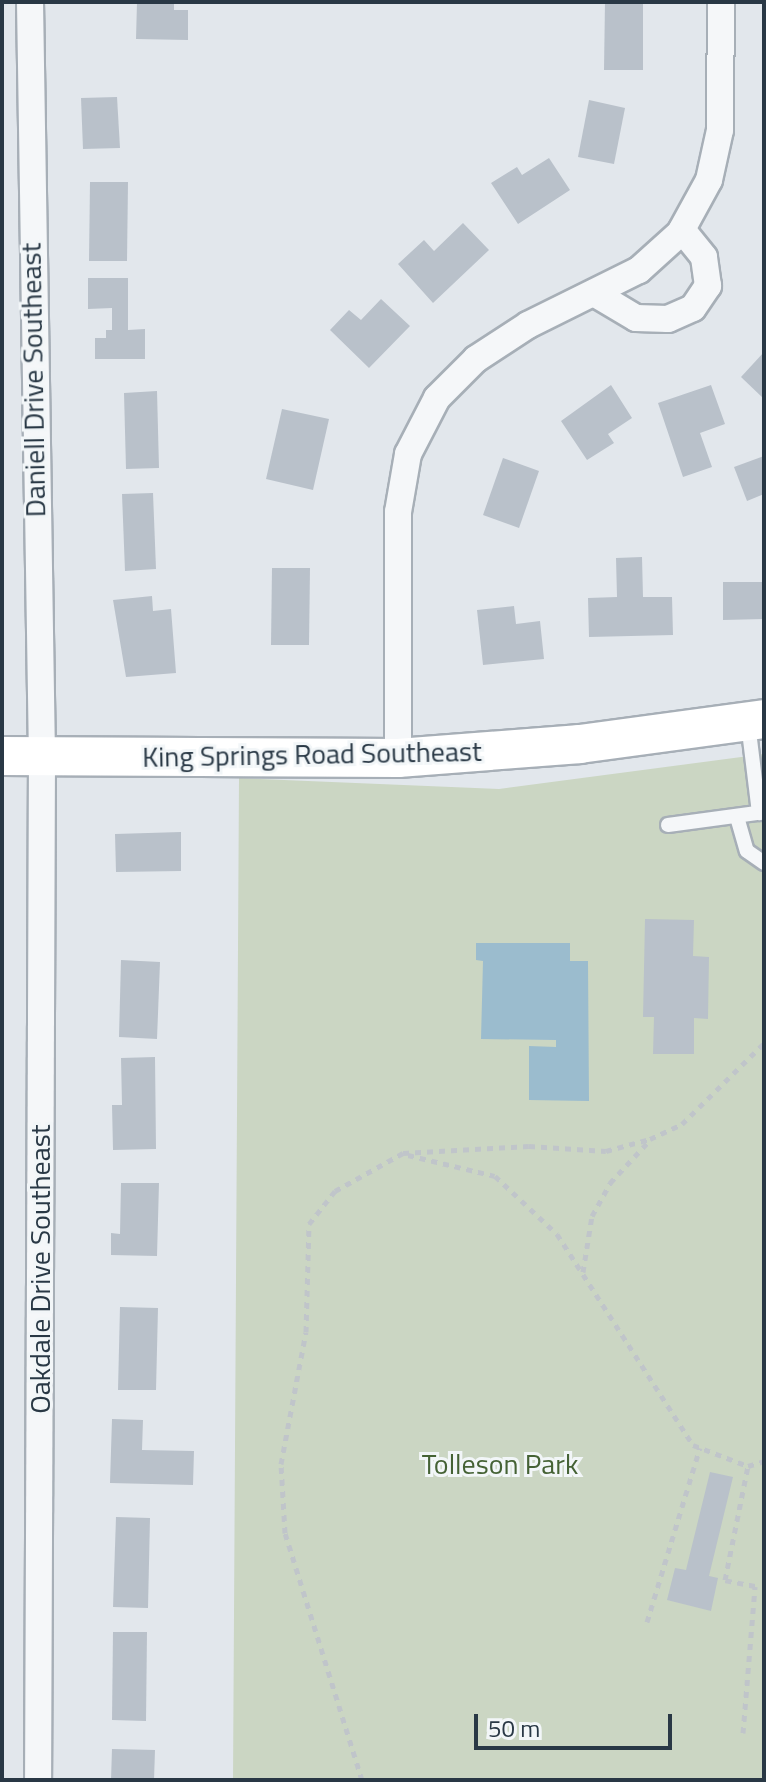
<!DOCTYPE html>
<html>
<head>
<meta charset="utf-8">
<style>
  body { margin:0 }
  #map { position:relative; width:766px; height:1782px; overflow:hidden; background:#e2e7ec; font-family:"Titillium Web",sans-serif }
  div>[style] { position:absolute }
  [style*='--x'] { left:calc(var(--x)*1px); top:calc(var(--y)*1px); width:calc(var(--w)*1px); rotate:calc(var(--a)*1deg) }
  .green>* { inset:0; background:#cbd6c3 }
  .water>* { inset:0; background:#9bbcce }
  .building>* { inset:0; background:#b9c1ca }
  .path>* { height:5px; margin-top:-2.5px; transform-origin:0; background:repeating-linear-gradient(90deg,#c0c5ca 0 6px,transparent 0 12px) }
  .roads { filter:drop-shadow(2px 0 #a7afb7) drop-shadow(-2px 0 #a7afb7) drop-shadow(0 2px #a7afb7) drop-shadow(0 -2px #a7afb7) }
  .lane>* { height:14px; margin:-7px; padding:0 7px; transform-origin:7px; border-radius:7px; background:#f5f7f9 }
  .street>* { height:26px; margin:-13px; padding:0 13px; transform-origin:13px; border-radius:13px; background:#f5f7f9 }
  .secondary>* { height:38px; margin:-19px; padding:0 19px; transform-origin:19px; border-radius:19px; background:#fff }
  span { translate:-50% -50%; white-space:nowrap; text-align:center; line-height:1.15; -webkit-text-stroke:6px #f2f6f8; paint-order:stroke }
  .street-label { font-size:28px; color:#293845 }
  .park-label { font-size:28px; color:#456235 }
  .frame { position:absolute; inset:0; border:4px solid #293845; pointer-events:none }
  .scale { position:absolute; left:474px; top:1714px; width:198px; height:36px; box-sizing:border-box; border:4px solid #293845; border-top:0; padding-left:10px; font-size:24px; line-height:28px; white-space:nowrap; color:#293845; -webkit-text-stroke:6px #f2f6f8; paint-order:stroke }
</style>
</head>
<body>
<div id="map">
  <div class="green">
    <div style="clip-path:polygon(764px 754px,764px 1780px,233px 1780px,239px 778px,499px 789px)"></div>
  </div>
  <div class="water">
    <div style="clip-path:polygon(476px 943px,570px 943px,570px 961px,588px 961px,589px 1101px,529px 1100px,529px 1046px,556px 1047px,556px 1040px,481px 1039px,483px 961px,476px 960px)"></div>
  </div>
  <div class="building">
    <div style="clip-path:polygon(137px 2px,174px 2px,174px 10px,188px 10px,188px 40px,136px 39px)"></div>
    <div style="clip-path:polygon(605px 2px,643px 2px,643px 70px,604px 70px)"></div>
    <div style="clip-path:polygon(117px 97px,120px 148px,83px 149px,81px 98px)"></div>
    <div style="clip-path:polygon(589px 100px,625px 108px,614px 164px,578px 157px)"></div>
    <div style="clip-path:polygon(549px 158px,570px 190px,518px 224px,491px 183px,517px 167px,522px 175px)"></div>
    <div style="clip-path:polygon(90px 182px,128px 182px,127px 261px,89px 261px)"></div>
    <div style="clip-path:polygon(463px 223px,489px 250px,433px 303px,398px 264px,424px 240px,434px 251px)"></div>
    <div style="clip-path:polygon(88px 278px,128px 278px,128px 330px,145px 329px,145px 359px,95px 359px,95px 338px,106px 338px,106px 330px,112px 330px,112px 308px,88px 309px)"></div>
    <div style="clip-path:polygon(381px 299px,410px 326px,369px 368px,330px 330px,349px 310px,361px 320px)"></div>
    <div style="clip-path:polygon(764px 352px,764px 399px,741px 377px)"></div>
    <div style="clip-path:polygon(611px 385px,632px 418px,608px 434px,614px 443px,587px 460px,561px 421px)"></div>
    <div style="clip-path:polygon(711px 385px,725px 424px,700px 433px,712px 467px,683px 477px,658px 403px)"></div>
    <div style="clip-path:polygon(157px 391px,159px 468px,126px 469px,124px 393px)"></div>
    <div style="clip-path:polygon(282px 409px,329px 419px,313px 490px,266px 479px)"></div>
    <div style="clip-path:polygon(764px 456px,764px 494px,747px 501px,734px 467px)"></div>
    <div style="clip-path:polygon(503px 458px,539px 471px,519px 528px,483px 515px)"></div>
    <div style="clip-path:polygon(153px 493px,156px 569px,125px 571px,122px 494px)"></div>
    <div style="clip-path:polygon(642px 557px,643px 597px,672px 597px,673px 635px,589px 637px,588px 598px,617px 597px,616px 558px)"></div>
    <div style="clip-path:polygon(272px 568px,310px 568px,309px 645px,271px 645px)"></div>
    <div style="clip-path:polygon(723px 582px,764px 582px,764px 619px,723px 620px)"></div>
    <div style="clip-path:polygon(152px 596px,153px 611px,171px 609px,176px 673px,126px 677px,113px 600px)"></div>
    <div style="clip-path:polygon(514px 606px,516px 624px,540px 621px,544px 659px,483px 665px,477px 610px)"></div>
    <div style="clip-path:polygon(181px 832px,181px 871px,116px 872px,115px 834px)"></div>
    <div style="clip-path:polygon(645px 919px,694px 920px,693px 956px,709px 957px,708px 1019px,694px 1018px,694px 1054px,653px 1054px,654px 1017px,643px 1017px)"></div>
    <div style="clip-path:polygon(121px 960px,160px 962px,157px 1039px,119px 1037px)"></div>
    <div style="clip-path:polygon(155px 1057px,156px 1149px,113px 1150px,112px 1105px,122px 1105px,121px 1058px)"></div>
    <div style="clip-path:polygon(121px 1183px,159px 1183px,157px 1256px,111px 1255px,111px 1233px,120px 1234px)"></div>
    <div style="clip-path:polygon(120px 1307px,158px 1308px,156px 1390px,118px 1390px)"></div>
    <div style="clip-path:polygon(112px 1419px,143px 1420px,142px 1450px,194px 1451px,193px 1485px,110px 1483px)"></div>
    <div style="clip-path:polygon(710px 1472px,733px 1477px,709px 1576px,718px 1578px,711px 1611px,667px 1600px,675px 1568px,686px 1570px)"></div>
    <div style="clip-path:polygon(116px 1517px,150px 1518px,148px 1608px,113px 1607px)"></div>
    <div style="clip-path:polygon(113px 1632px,147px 1632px,146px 1721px,112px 1720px)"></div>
    <div style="clip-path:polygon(112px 1749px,155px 1750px,154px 1780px,111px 1780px)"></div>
  </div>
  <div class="path">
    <div style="--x:408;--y:1155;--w:89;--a:13.6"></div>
    <div style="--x:495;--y:1176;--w:85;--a:43.1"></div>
    <div style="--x:557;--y:1234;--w:251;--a:57.2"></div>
    <div style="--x:693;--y:1445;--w:59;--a:20.9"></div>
    <div style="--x:748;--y:1466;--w:17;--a:-17"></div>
    <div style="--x:583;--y:1272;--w:57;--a:-80.9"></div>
    <div style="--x:592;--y:1216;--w:38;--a:-61"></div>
    <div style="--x:610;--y:1183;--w:59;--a:-47.1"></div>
    <div style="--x:647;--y:1622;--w:182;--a:-73.1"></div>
    <div style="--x:743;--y:1733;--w:147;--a:-85.3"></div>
    <div style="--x:755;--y:1586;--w:31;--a:-169"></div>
    <div style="--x:725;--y:1580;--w:116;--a:-78.6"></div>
    <div style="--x:362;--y:1780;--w:259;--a:-107.3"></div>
    <div style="--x:285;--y:1533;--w:69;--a:-93.3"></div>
    <div style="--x:281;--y:1464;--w:134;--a:-79.3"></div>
    <div style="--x:306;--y:1332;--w:108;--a:-88.4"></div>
    <div style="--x:309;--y:1224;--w:42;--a:-51.8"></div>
    <div style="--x:335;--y:1191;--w:78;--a:-29.2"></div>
    <div style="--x:403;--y:1153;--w:126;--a:-3.2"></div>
    <div style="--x:529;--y:1146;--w:77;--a:3.7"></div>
    <div style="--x:606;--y:1151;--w:46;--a:-15.3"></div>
    <div style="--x:650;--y:1139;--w:35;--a:-25"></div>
    <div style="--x:682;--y:1124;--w:115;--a:-44.6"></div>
  </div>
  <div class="roads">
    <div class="lane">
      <div style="--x:748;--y:723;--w:91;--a:83"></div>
      <div style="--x:737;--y:817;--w:35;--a:74"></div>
      <div style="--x:747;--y:851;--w:21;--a:35"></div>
      <div style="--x:668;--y:825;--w:97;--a:-7.7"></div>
    </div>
    <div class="street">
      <div style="--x:30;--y:2;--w:755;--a:89.09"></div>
      <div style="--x:42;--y:757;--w:1023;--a:90.22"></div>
      <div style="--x:594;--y:293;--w:49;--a:30.8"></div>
      <div style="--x:636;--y:318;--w:32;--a:2"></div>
      <div style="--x:668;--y:319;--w:27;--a:-24"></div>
      <div style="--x:693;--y:308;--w:27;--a:-56"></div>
      <div style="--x:708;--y:286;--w:29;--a:-98"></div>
      <div style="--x:704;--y:257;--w:35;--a:-129"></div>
      <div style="--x:398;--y:758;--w:246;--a:-90"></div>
      <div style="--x:398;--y:512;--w:59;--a:-80.2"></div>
      <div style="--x:408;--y:454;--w:63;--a:-62.6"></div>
      <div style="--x:437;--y:398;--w:55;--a:-45"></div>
      <div style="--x:476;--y:359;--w:62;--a:-33.2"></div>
      <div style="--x:528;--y:325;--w:124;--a:-26.4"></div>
      <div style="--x:639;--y:270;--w:55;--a:-42.1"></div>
      <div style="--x:680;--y:233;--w:60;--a:-61.3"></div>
      <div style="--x:709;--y:180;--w:51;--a:-77.6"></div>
      <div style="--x:720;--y:130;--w:128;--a:-89.6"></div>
    </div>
    <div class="secondary">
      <div style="--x:2;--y:756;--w:396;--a:0.3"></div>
      <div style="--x:398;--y:758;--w:183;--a:-4.4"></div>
      <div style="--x:580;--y:744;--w:186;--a:-7.7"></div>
    </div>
  </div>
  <div class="street-label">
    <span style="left:33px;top:380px;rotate:-91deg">Daniell Drive Southeast</span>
    <span style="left:312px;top:754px;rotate:-1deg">King Springs Road Southeast</span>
    <span style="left:40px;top:1269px;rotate:-90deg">Oakdale Drive Southeast</span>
  </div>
  <div class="park-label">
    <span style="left:500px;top:1464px">Tolleson Park</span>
  </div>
  <div class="frame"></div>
  <div class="scale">50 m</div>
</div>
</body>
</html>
